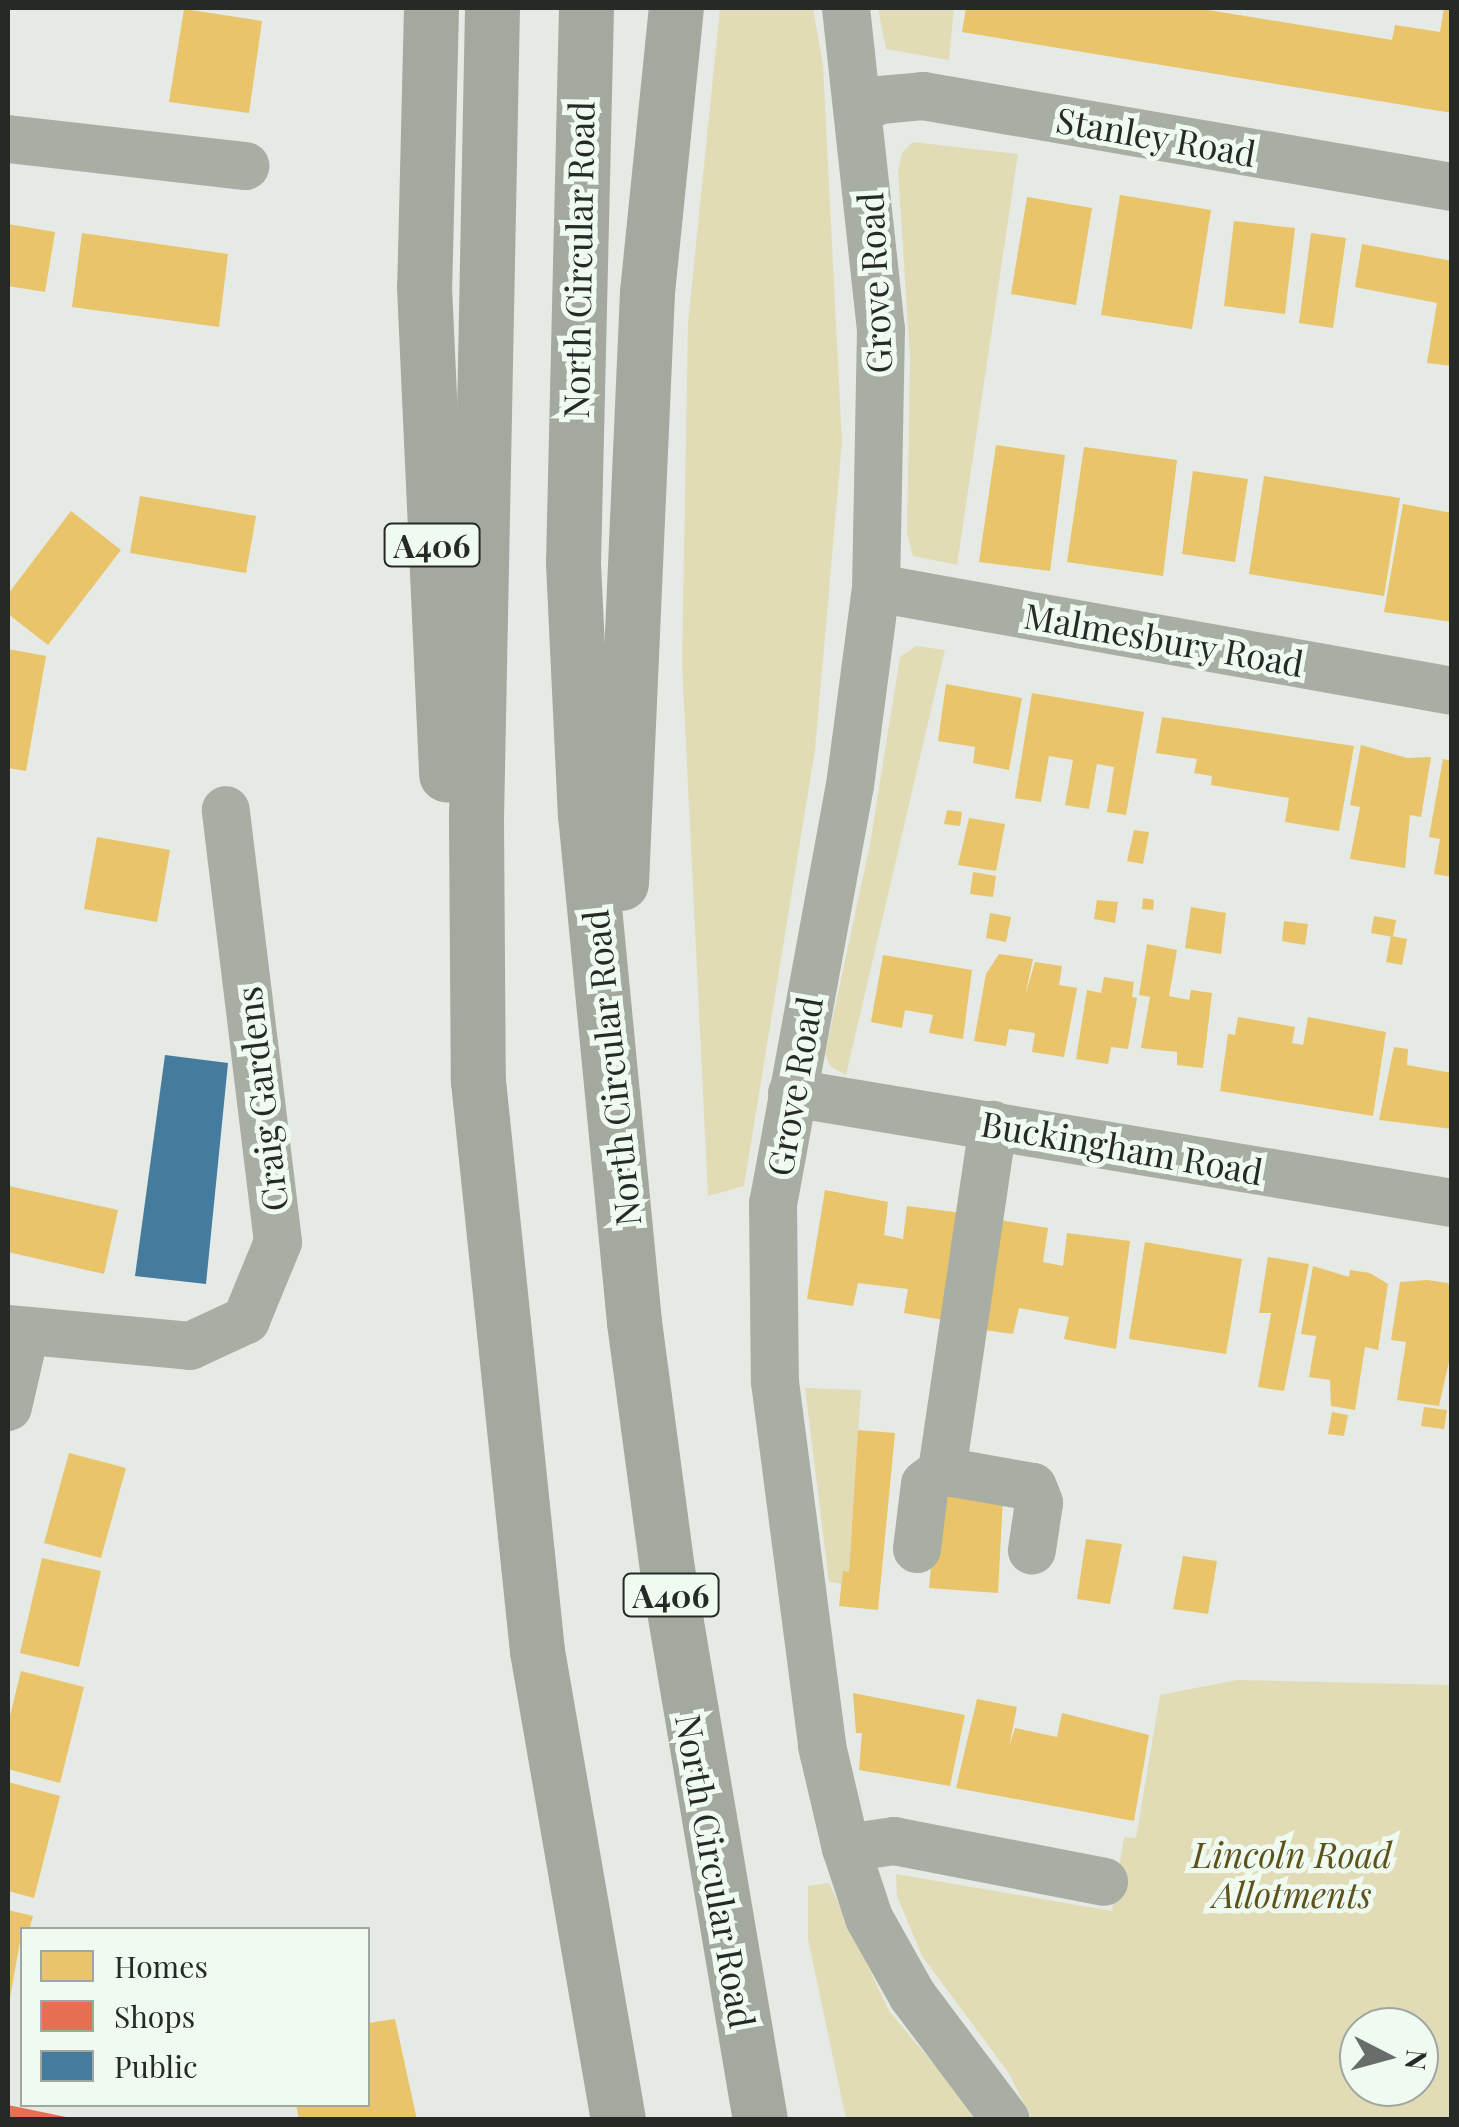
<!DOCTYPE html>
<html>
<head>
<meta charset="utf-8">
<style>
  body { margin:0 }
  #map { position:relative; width:1459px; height:2127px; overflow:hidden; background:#e5eae5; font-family:"Playfair Display",serif }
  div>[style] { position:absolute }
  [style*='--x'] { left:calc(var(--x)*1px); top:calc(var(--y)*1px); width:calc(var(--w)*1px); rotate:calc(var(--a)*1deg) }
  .green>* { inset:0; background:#e2dcb6 }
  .homes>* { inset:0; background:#e9c46a }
  .shops>* { inset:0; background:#e76f51 }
  .public>* { inset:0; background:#457b9d }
  .street>* { height:48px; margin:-24px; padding:0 24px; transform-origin:24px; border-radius:24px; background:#a9aea4 }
  .highway>* { height:55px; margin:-27.5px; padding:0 27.5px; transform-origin:27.5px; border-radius:27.5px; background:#a4a99f }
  span { translate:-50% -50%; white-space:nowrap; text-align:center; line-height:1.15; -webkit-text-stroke:10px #effaf1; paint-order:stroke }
  .shield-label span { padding:2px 8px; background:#effaf1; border:2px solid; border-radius:8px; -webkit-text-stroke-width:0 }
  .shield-label { font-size:32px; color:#262a27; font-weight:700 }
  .street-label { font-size:35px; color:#262a27 }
  .park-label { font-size:35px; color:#5d511c; font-style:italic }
  .frame { position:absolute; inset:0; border:10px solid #262a27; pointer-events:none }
  .legend { position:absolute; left:20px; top:1927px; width:350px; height:180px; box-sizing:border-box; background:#effaf1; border:2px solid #9fa7a0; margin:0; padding:12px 18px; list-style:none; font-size:30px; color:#262a27 }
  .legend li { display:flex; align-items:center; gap:20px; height:50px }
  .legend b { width:50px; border:2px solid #9fa7a0 }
  .north { position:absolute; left:1339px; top:2007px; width:100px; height:100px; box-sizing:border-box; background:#effaf1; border:2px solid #9fa7a0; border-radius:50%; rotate:96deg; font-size:28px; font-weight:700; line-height:40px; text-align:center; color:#262a27 }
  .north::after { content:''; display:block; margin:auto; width:35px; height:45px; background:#696d6a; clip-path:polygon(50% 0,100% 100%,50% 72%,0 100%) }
</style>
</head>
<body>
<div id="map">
  <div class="green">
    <div style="clip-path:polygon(720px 8px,813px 8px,823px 65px,842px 443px,815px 750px,744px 1186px,708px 1196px,682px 663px,688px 323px)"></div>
    <div style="clip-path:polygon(878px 8px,954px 8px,949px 60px,886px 49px)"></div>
    <div style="clip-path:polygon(913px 142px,1018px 154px,957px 565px,913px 556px,907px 533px,910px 358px,898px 171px,902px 153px)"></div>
    <div style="clip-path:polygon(916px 646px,945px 650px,846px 1075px,831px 1067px,825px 1054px,870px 844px,900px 657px)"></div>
    <div style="clip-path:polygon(805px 1388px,861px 1390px,849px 1572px,843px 1571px,842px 1584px,829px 1582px)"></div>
    <div style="clip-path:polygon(evenodd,1237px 1680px,1451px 1685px,1451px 2119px,1032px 2119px,1008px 2072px,922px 1956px,897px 1896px,896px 1874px,1112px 1911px,1124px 1837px,1136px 1838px,1160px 1695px,1237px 1680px,1359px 2027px,1419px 2027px,1419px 2087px,1359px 2087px,1359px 2027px)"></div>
    <div style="clip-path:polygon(829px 1883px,889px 2011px,980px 2119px,846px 2119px,808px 1939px,808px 1886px)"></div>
  </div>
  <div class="homes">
    <div style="clip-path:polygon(966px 8px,1196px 8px,1392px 40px,1395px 25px,1440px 32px,1444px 8px,1452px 8px,1452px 113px,962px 32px)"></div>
    <div style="clip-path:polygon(184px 9px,262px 21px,249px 113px,169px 102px)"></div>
    <div style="clip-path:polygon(1120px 195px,1211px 210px,1192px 329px,1101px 315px)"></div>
    <div style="clip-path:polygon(1027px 197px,1092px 208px,1076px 305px,1011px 294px)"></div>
    <div style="clip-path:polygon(1234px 221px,1295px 228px,1285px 314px,1224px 306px)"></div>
    <div style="clip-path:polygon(8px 224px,55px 232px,45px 292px,8px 286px)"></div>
    <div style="clip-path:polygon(82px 233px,228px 254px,219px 327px,72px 307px)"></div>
    <div style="clip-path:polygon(1311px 233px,1346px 238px,1333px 328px,1299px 323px)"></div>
    <div style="clip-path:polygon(1362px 244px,1452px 261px,1452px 366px,1427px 363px,1437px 303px,1355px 287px)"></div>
    <div style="clip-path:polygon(996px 445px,1065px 455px,1050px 571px,979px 562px)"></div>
    <div style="clip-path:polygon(1084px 447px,1177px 460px,1163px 576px,1067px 562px)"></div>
    <div style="clip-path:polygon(1193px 471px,1248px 479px,1235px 562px,1182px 554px)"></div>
    <div style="clip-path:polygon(1264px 476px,1400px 498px,1384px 596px,1249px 574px)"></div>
    <div style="clip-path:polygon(140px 496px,256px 516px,246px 573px,130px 553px)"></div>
    <div style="clip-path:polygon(1403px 504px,1452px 513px,1452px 622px,1384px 612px)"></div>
    <div style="clip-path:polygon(71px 511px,121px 550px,48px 645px,8px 614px,8px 594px)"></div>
    <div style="clip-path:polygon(8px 649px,46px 656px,26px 771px,8px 768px)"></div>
    <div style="clip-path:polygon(946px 684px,1022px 698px,1009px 770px,973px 763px,975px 747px,938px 741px)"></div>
    <div style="clip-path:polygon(1032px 693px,1144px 712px,1126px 815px,1107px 812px,1114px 767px,1097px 764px,1089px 809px,1065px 805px,1073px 760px,1049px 756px,1041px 802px,1015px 798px)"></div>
    <div style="clip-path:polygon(1162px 717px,1354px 746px,1339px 831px,1285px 822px,1289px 798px,1211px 785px,1212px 776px,1194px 773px,1197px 759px,1156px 753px)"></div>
    <div style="clip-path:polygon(1361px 745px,1407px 758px,1431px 757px,1421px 817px,1410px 815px,1405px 868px,1350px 859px,1360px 807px,1350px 805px)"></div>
    <div style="clip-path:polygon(1443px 759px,1452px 761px,1452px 877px,1434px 874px,1440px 839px,1429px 837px)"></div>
    <div style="clip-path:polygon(947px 810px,962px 812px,960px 826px,944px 824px)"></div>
    <div style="clip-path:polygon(969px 818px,1005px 824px,996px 871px,958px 865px)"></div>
    <div style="clip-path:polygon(1134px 830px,1149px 832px,1143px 864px,1127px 861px)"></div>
    <div style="clip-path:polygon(97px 837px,170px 850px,157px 922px,84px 909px)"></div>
    <div style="clip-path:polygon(973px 872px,996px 876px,993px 897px,970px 894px)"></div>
    <div style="clip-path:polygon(1143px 898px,1154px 900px,1153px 910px,1142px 909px)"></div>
    <div style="clip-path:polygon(1097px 900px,1118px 902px,1115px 923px,1094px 919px)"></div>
    <div style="clip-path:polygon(1191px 907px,1226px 913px,1221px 954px,1185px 948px)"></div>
    <div style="clip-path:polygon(990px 913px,1011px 917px,1006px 942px,986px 938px)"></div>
    <div style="clip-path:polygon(1374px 916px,1396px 920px,1393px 937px,1371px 933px)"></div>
    <div style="clip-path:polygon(1284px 921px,1308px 924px,1305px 945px,1282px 941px)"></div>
    <div style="clip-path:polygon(1391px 936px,1407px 939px,1402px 965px,1386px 962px)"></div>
    <div style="clip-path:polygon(1147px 944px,1177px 950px,1169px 996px,1189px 1000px,1191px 990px,1212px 993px,1203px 1068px,1177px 1065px,1177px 1052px,1141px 1048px,1150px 997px,1139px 995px)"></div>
    <div style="clip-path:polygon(999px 954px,1033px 959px,1025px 996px,1035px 962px,1062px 966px,1059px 985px,1077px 988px,1064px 1057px,1032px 1052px,1035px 1033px,1009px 1029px,1006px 1046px,974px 1041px,986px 974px)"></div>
    <div style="clip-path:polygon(883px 955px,972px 970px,963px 1039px,929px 1033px,933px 1015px,905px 1010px,902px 1028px,871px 1022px)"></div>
    <div style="clip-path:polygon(1104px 977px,1134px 982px,1132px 997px,1137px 998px,1128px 1049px,1111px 1047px,1108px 1064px,1076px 1059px,1087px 990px,1101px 993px)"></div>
    <div style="clip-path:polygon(1238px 1017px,1295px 1027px,1292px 1043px,1303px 1045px,1308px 1017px,1386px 1032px,1373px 1116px,1220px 1091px,1228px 1034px,1235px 1035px)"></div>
    <div style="clip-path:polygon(1394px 1047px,1408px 1049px,1407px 1065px,1452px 1073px,1452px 1129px,1379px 1120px)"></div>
    <div style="clip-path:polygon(9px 1186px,118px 1210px,104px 1274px,8px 1252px)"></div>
    <div style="clip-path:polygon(825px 1190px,888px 1202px,884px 1235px,903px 1239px,907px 1206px,970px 1214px,955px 1322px,904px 1313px,908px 1289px,858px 1283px,853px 1306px,807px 1299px)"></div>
    <div style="clip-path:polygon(988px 1218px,1048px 1228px,1043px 1262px,1063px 1266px,1067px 1233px,1130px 1241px,1116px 1349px,1064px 1339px,1069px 1317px,1019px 1308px,1013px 1334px,969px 1328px)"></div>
    <div style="clip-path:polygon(1145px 1242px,1242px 1259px,1226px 1354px,1129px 1339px)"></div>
    <div style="clip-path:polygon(1268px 1257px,1309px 1264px,1284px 1391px,1258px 1387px,1271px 1313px,1259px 1313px)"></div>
    <div style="clip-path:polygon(1313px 1266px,1349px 1277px,1350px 1270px,1370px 1273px,1388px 1284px,1378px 1350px,1365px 1347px,1355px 1410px,1331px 1406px,1330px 1380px,1309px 1377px,1316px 1336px,1301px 1334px)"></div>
    <div style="clip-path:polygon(1427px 1280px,1448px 1283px,1452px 1291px,1452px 1348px,1439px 1406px,1397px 1400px,1406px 1342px,1391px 1340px,1400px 1282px)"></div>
    <div style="clip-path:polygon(1424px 1407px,1447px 1410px,1444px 1429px,1421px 1426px)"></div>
    <div style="clip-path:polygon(1332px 1412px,1348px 1415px,1344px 1436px,1328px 1434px)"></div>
    <div style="clip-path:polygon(858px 1430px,895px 1433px,878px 1610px,839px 1606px,843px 1571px,849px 1572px)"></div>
    <div style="clip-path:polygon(69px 1453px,126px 1468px,101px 1558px,44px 1543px)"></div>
    <div style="clip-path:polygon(938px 1495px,1003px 1498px,998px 1593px,929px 1588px)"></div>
    <div style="clip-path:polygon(1086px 1539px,1122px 1544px,1110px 1604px,1077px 1599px)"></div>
    <div style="clip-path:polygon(1183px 1556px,1217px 1561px,1208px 1614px,1173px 1609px)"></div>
    <div style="clip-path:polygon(42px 1558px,101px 1571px,79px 1667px,20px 1653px)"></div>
    <div style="clip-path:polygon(21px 1671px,84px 1687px,60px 1783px,8px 1769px,8px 1724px)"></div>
    <div style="clip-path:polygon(853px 1693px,965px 1715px,950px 1786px,859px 1770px,862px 1733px,856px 1733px)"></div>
    <div style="clip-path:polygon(977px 1699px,1017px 1707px,1009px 1747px,1015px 1728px,1057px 1737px,1062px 1713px,1149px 1735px,1134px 1821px,956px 1788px)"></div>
    <div style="clip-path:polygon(8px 1782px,60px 1796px,34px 1898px,8px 1891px)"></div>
    <div style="clip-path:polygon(8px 1910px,33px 1916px,29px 1930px,22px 1930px,9px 2004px)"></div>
    <div style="clip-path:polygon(395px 2019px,417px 2120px,299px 2120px,296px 2104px,368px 2104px,368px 2023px)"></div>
  </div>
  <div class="shops">
    <div style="clip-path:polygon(8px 2105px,71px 2118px,71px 2120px,8px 2120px)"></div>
  </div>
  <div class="public">
    <div style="clip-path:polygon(165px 1055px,228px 1063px,206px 1284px,135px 1276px)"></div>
  </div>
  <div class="street">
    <div style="--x:846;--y:8;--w:323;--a:83.8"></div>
    <div style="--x:881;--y:329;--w:259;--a:91.1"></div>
    <div style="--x:876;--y:588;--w:199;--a:97.5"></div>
    <div style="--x:850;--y:785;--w:425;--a:100.4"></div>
    <div style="--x:773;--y:1203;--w:179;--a:89.4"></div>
    <div style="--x:775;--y:1382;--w:367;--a:82.6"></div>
    <div style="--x:822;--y:1746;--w:105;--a:76.8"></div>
    <div style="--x:846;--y:1848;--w:74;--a:71.8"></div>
    <div style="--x:869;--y:1918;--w:88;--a:60.8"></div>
    <div style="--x:912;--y:1995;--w:156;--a:53.1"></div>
    <div style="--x:862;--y:109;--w:20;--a:-27"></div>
    <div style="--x:880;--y:100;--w:43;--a:-5.3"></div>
    <div style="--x:923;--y:96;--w:537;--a:9.76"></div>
    <div style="--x:8;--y:139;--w:239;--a:6.5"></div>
    <div style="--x:876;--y:588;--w:585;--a:10.14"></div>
    <div style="--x:792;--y:1093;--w:669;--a:9.46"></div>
    <div style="--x:8;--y:1329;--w:183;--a:5.3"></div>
    <div style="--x:190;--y:1346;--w:62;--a:-24.9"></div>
    <div style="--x:246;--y:1320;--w:84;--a:-67.7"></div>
    <div style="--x:278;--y:1242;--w:435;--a:-96.9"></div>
    <div style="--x:8;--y:1407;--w:76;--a:-77.1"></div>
    <div style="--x:942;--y:1471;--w:92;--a:10"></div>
    <div style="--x:1033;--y:1487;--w:17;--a:69"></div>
    <div style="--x:1039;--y:1503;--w:48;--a:98.5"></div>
    <div style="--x:917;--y:1549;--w:65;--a:-83"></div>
    <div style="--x:925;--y:1484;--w:21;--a:-37"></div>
    <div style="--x:942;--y:1471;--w:350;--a:-81.6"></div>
    <div style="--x:846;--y:1848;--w:49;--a:-8.3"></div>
    <div style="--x:894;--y:1841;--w:214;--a:11"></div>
  </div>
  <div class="highway">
    <div style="--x:431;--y:8;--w:278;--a:91.4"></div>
    <div style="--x:424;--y:286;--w:489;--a:87.4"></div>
    <div style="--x:492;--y:8;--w:812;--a:91.13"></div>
    <div style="--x:476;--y:820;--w:261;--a:89.6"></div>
    <div style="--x:478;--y:1081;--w:573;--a:84.09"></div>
    <div style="--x:537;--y:1651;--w:476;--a:80.2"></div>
    <div style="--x:586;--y:8;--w:555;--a:91.34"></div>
    <div style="--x:573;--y:563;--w:251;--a:87.3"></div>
    <div style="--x:585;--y:814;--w:510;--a:84.49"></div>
    <div style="--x:634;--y:1322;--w:249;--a:82.4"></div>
    <div style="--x:667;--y:1569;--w:559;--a:80.42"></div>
    <div style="--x:621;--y:883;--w:592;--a:-87.48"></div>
    <div style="--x:647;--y:292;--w:285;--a:-84.2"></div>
  </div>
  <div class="shield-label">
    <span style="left:432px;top:545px">A406</span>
    <span style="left:671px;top:1595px">A406</span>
  </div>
  <div class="street-label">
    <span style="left:1156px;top:136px;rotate:10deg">Stanley Road</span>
    <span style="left:578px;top:260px;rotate:-89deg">North Circular Road</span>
    <span style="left:874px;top:283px;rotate:-93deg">Grove Road</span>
    <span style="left:1164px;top:639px;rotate:10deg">Malmesbury Road</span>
    <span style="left:611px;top:1068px;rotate:-96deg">North Circular Road</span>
    <span style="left:794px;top:1086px;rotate:-80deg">Grove Road</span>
    <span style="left:261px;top:1099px;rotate:-97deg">Craig Gardens</span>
    <span style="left:1122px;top:1147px;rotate:10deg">Buckingham Road</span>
    <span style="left:716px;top:1871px;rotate:80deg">North Circular Road</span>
  </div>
  <div class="park-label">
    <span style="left:1292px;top:1874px">Lincoln Road<br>Allotments</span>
  </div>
  <div class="frame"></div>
  <ul class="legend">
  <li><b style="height:28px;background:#e9c46a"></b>Homes</li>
  <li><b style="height:28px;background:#e76f51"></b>Shops</li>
  <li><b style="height:28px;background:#457b9d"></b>Public</li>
  </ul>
  <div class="north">N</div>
</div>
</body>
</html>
